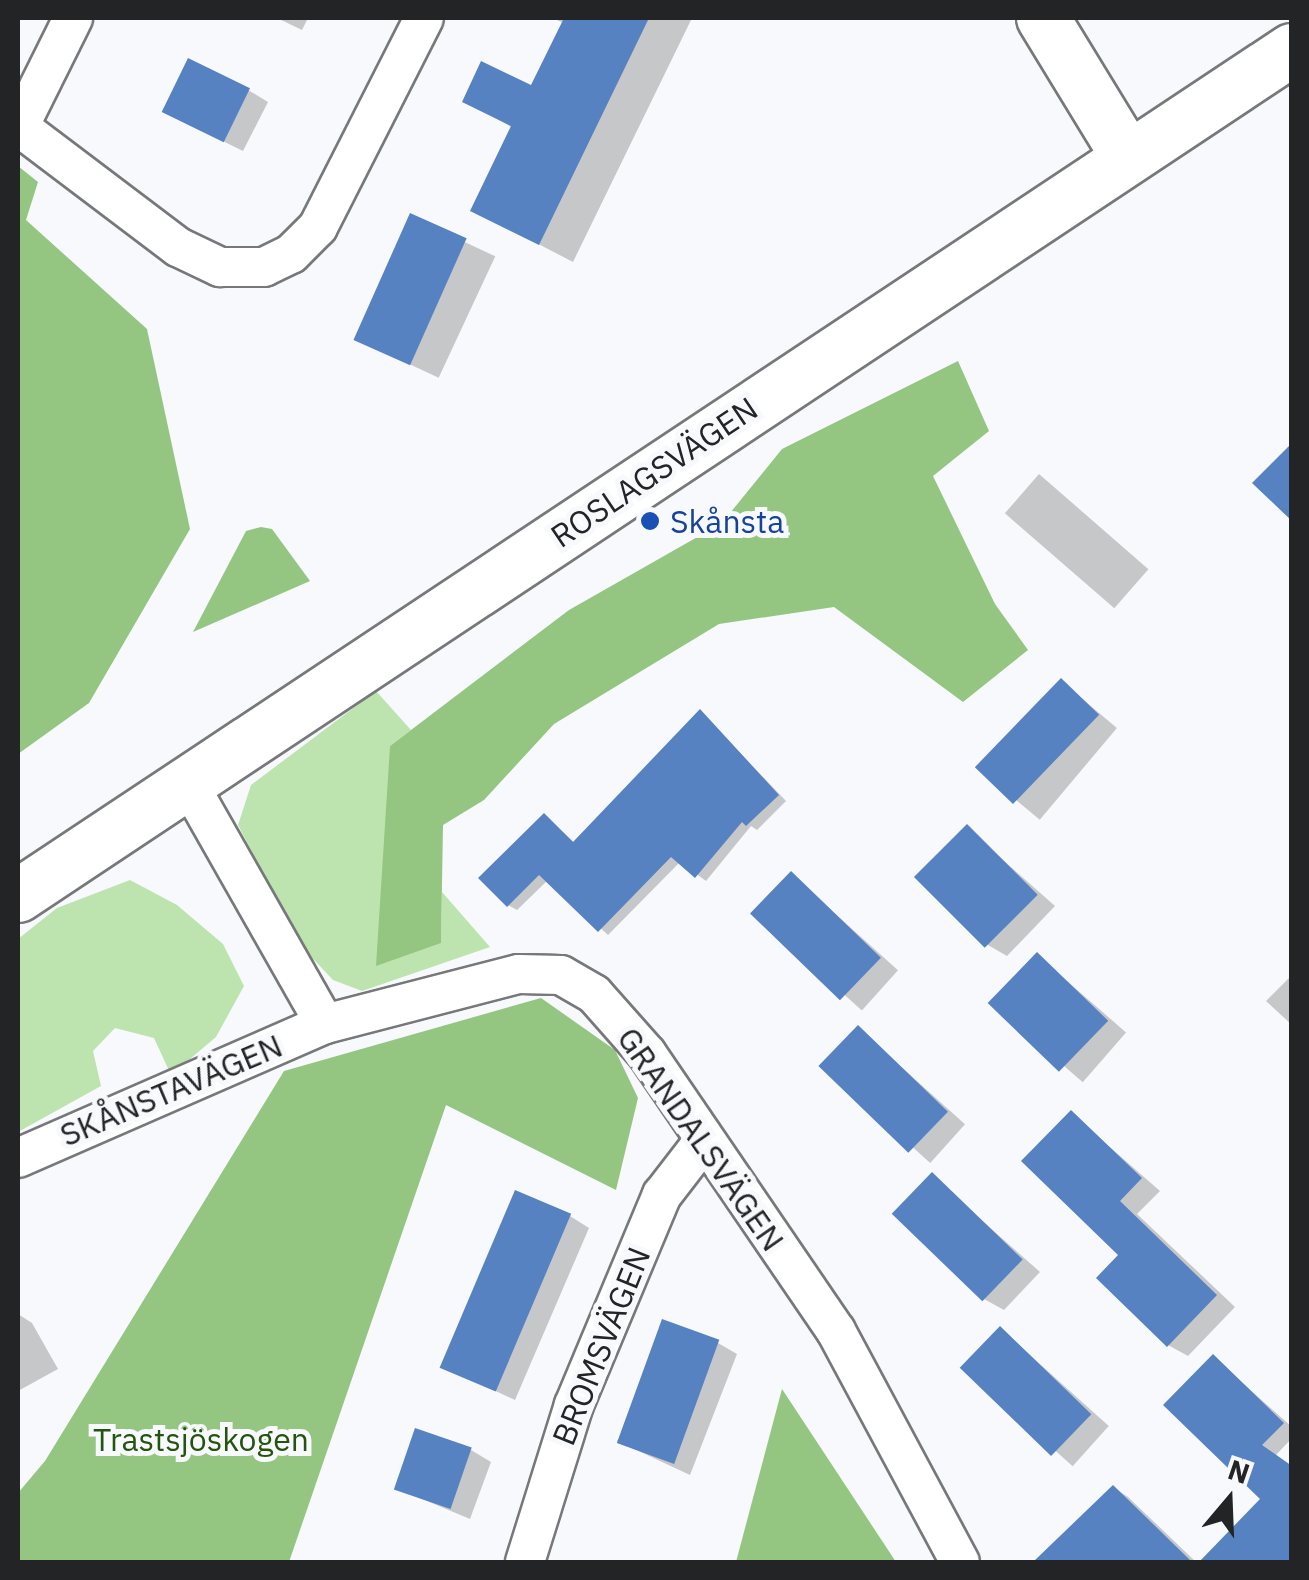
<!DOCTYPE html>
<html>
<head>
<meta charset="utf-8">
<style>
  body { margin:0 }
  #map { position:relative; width:1309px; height:1580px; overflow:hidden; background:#f7f9fc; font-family:"IBM Plex Sans",sans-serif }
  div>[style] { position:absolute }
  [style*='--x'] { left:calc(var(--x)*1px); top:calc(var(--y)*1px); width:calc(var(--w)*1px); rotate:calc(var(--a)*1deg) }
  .green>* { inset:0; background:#bde4af }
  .forest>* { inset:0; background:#94c682 }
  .shadow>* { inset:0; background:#0003; transform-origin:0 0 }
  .building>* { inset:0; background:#5682c1; transform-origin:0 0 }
  .roads { filter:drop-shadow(2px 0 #76787a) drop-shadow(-2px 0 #76787a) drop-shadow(0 2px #76787a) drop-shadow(0 -2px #76787a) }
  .street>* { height:38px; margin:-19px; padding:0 19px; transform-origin:19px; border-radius:19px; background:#fff }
  .secondary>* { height:52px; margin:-26px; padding:0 26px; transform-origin:26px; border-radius:26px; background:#fff }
  .dots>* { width:28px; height:28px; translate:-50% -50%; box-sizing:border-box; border:5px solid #f7f9fc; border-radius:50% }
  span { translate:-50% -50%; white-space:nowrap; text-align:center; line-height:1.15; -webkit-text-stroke:10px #f7f9fc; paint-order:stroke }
  .street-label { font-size:32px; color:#232425 }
  .transit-label { font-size:32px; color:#164399 }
  .left { translate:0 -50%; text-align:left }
  .park-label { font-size:32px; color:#25540e }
  .frame { position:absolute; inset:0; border:20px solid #232425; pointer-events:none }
  .north { position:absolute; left:1179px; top:1450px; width:100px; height:100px; -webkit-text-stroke:8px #f7f9fc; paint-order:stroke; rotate:19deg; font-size:28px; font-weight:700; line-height:40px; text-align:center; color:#232425 }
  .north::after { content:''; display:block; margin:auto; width:35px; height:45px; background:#232425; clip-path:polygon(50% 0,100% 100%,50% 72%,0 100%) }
</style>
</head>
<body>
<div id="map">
  <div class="green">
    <div style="clip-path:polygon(376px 691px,411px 730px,390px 746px,441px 943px,442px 892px,490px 947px,362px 991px,333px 980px,301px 946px,238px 825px,251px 785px)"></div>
    <div style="clip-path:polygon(130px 880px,177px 905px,223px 944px,244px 986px,216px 1037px,171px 1075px,154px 1038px,115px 1028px,93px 1051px,101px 1086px,18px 1132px,18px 939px,57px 908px)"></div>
  </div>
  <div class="forest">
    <div style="clip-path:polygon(18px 166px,38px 182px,26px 220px,147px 329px,190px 529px,89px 703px,18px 754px)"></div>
    <div style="clip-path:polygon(958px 361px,989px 431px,933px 476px,995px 604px,1028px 650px,963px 702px,834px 607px,719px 624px,554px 724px,484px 800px,443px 825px,441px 943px,376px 966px,390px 746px,569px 610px,722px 523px,782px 449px)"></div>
    <div style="clip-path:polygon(261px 527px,272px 529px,310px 581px,193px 632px,246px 531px)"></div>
    <div style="clip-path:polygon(541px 998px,615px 1050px,638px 1098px,616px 1190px,446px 1105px,289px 1562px,18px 1562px,18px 1493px,45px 1461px,284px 1071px)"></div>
    <div style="clip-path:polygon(782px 1389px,896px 1562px,736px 1562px)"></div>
  </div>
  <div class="shadow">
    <div style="clip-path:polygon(277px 18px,308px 18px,302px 30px)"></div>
    <div style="clip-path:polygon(552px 18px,692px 18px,573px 262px,473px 210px,513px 128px,465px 101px,532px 88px,564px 23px)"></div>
    <div style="clip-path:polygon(248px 90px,268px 102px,243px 151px,184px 122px)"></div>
    <div style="left:411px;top:217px;width:93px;height:134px;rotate:25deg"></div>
    <div style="left:1039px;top:474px;width:145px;height:52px;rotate:41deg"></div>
    <div style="left:1061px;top:681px;width:73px;height:120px;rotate:40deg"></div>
    <div style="clip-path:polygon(701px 712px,786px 801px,757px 830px,751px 826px,706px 881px,680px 862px,608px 935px,548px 880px,517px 910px,508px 905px,545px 816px,575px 843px)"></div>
    <div style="clip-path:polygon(967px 828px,1055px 906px,1007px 956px,988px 945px)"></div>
    <div style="left:791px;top:874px;width:144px;height:54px;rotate:42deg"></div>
    <div style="left:1037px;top:955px;width:118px;height:66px;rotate:41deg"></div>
    <div style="clip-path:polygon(1292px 975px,1292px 1025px,1266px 1001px)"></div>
    <div style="left:858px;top:1028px;width:144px;height:52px;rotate:42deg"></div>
    <div style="clip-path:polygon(1071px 1113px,1160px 1191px,1137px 1214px,1235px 1307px,1188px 1356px,1168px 1345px)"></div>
    <div style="clip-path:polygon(932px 1176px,1040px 1272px,1004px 1310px,984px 1299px)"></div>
    <div style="clip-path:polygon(570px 1216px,589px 1228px,515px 1400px,442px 1366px)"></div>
    <div style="clip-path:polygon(18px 1314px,32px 1323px,58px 1369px,18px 1391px)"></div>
    <div style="left:1001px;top:1329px;width:145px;height:54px;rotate:42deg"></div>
    <div style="clip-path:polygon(718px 1343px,737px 1354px,690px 1475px,617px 1441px)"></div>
    <div style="clip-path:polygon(1213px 1357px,1292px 1427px,1292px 1438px,1276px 1455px,1292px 1470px,1292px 1562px,1202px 1562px,1263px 1499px)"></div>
    <div style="clip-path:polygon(471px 1450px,491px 1462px,470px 1519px,396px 1488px)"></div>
    <div style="clip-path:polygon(1114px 1488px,1128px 1497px,1196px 1562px,1037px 1562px)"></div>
  </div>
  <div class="building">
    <div style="clip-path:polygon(564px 18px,649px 18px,539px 245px,470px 211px,511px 126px,462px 102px,481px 61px,531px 85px)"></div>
    <div style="left:188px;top:58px;width:69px;height:60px;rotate:26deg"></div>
    <div style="left:410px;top:213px;width:62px;height:139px;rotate:24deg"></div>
    <div style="clip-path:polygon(1292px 443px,1292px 521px,1252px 483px)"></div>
    <div style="left:1061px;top:678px;width:53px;height:124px;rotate:44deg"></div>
    <div style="clip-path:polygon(700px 709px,779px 795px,746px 826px,742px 822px,695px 878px,671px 857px,598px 932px,539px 875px,507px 907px,478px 878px,544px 813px,573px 842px)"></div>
    <div style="left:967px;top:824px;width:100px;height:75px;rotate:45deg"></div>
    <div style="left:791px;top:871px;width:125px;height:59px;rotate:44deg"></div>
    <div style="left:1037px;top:952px;width:99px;height:71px;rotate:44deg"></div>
    <div style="left:858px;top:1025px;width:125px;height:57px;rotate:44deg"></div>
    <div style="clip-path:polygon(1071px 1110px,1142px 1178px,1120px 1201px,1217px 1295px,1167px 1347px,1096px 1278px,1118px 1255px,1021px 1161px)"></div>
    <div style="left:932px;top:1172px;width:126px;height:58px;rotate:44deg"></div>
    <div style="left:515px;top:1190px;width:61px;height:193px;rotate:23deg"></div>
    <div style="left:662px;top:1319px;width:61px;height:132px;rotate:20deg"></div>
    <div style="left:1000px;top:1326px;width:127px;height:58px;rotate:44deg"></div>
    <div style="clip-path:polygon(1213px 1354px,1284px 1423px,1262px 1445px,1292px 1466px,1292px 1562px,1199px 1562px,1260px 1499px,1163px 1405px)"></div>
    <div style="left:415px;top:1428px;width:60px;height:65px;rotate:19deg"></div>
    <div style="clip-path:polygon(1113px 1485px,1192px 1562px,1033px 1562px)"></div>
  </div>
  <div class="roads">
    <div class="street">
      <div style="--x:18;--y:126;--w:201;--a:37.1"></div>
      <div style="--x:178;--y:247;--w:47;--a:25.5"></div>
      <div style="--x:220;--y:267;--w:44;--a:0"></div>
      <div style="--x:264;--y:267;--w:30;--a:-26"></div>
      <div style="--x:291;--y:254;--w:38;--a:-45"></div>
      <div style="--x:318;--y:227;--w:234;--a:-63.1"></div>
      <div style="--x:19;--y:127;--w:122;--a:-63.6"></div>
      <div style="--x:188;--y:783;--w:277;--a:60.4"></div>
      <div style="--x:325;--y:1024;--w:200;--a:-14.5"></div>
      <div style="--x:519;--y:974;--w:42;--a:1.4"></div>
      <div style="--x:561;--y:975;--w:38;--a:30"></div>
      <div style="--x:594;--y:994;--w:80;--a:48.5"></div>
      <div style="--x:647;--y:1054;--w:335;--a:55.7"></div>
      <div style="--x:836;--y:1331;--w:262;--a:61.8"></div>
      <div style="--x:18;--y:1158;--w:335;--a:-23.6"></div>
      <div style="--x:525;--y:1562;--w:164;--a:-72.7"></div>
      <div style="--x:574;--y:1405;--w:228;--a:-67.3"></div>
      <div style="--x:662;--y:1195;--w:67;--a:-52.3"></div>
    </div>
    <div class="secondary">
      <div style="--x:1043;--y:18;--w:163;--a:58.6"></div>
      <div style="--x:18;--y:896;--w:1529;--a:-33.59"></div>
    </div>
  </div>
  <div class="dots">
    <div style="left:650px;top:521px;background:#1a4fb4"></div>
  </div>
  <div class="street-label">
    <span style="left:654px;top:472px;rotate:-34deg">ROSLAGSVÄGEN</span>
    <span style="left:171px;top:1090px;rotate:-23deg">SKÅNSTAVÄGEN</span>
    <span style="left:701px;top:1139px;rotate:55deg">GRANDALSVÄGEN</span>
    <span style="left:601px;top:1346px;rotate:-68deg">BROMSVÄGEN</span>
  </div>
  <div class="transit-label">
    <span class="left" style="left:670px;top:521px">Skånsta</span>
  </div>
  <div class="park-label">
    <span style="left:201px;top:1439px">Trastsjöskogen</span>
  </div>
  <div class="frame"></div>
  <div class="north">N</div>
</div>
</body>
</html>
